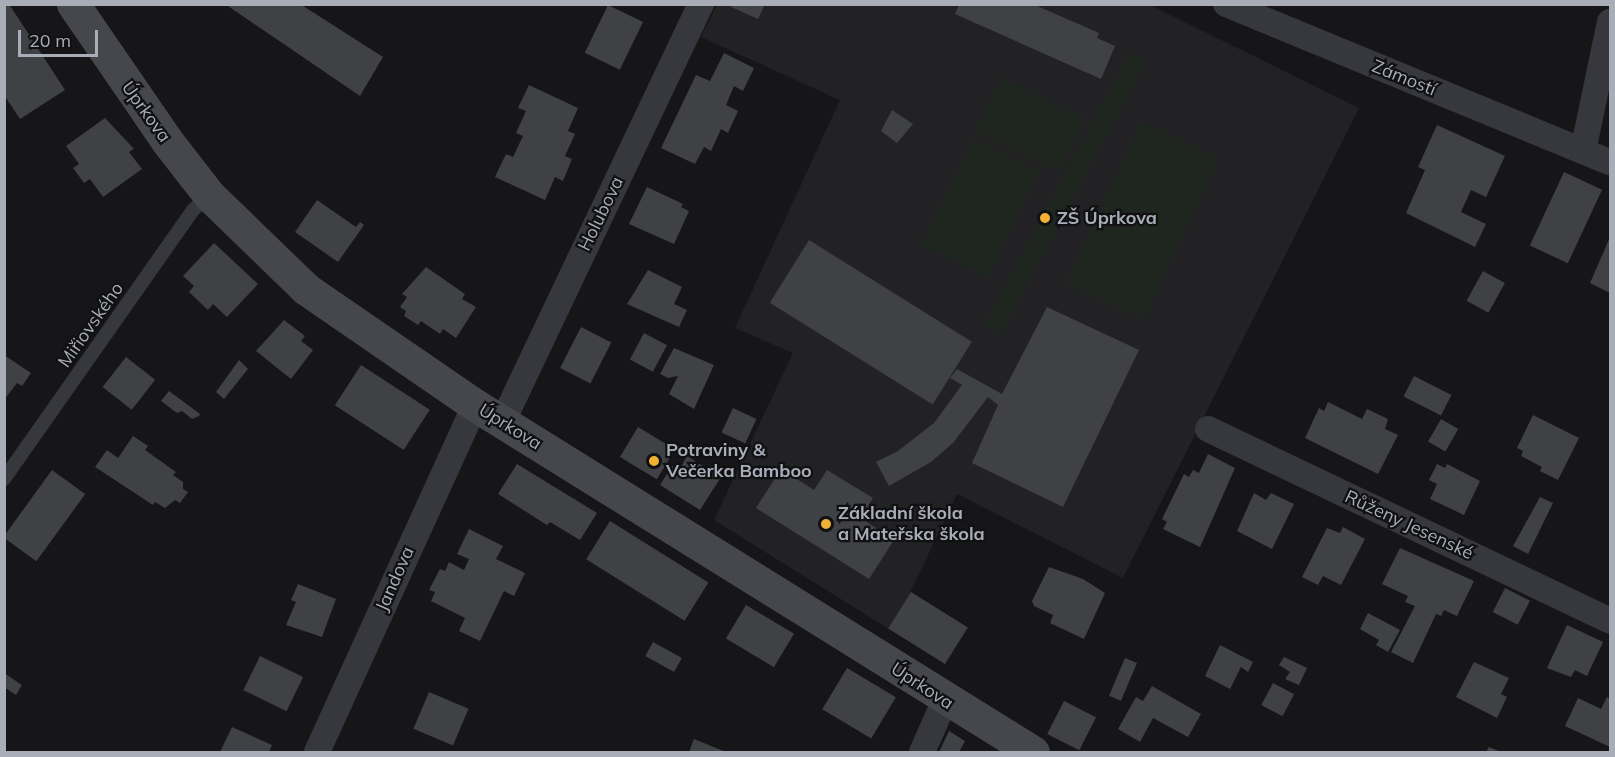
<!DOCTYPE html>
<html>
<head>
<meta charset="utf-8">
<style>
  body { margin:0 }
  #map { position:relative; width:1615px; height:757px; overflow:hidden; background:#161618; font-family:Mulish,sans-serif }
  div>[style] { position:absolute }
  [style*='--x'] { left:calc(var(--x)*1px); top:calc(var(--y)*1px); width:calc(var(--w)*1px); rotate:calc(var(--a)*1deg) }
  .built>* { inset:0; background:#222225 }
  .green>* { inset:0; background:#1e261f; transform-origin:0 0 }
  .building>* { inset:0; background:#404145; transform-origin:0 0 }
  .lane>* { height:14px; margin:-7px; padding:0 7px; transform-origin:7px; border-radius:7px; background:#37383d }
  .street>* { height:26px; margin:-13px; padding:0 13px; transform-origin:13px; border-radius:13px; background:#37383d }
  .secondary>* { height:33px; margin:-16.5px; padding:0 16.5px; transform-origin:16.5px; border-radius:16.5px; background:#45474d }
  .dots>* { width:16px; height:16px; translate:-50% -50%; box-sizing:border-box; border:3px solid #111113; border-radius:50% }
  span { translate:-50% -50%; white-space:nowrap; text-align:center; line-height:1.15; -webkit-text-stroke:4.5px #111113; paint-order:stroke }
  .street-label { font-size:18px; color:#a8adb8 }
  .poi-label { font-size:18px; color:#a8adb8; font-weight:700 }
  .left { translate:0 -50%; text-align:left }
  .frame { position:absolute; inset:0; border:6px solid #a8adb8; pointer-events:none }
  .scale { position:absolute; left:18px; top:30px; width:80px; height:27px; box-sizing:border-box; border:3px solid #a8adb8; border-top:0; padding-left:8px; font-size:18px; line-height:21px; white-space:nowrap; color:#a8adb8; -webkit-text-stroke:4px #111113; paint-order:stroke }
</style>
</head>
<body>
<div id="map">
  <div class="built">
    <div style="clip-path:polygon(717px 5px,1150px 5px,1359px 108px,1123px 578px,957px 494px,892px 631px,714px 520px,793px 353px,735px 328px,840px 100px,701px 37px)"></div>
  </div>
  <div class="green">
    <div style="left:1129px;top:53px;width:19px;height:309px;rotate:28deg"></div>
    <div style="left:1002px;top:77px;width:94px;height:59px;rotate:26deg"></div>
    <div style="left:1141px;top:122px;width:86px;height:178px;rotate:25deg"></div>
    <div style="left:973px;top:139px;width:74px;height:118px;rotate:26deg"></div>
  </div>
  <div class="building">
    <div style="clip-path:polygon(4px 4px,9px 4px,65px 90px,20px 119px,4px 95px)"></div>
    <div style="clip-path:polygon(225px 4px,300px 4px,383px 57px,360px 96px)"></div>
    <div style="clip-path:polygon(732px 4px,765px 4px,758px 19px,731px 7px)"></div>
    <div style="left:608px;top:5px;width:39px;height:53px;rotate:26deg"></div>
    <div style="clip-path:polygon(959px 5px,1035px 5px,1099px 33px,1097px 38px,1115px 46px,1101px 79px,955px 14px)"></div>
    <div style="clip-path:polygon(724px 53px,754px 68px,743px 91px,734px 86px,726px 105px,738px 111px,728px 133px,721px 129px,711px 151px,704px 147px,695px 164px,661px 148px,696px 75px,710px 81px)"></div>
    <div style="clip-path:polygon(529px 85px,578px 108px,568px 131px,575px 134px,565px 156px,572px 159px,563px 181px,555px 177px,545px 200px,495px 177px,506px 154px,513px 157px,523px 136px,516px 133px,526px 111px,518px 108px)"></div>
    <div style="clip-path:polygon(892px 110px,913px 124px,897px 143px,881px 131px)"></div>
    <div style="clip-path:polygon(105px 118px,134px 149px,129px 152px,142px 169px,103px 197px,90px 179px,84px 183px,73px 168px,79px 164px,66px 146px)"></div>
    <div style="clip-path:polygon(1437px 125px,1505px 156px,1486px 197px,1471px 190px,1461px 212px,1486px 224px,1475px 247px,1406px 213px,1425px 170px,1418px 167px)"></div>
    <div style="left:1564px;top:172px;width:42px;height:81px;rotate:25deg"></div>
    <div style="clip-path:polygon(647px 187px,683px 204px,681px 207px,689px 211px,674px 244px,629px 224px)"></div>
    <div style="clip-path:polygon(317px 200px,356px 227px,360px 222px,364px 225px,338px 262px,295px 232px)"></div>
    <div style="clip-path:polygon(1610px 237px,1610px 293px,1590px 283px)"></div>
    <div style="left:809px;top:240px;width:192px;height:74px;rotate:32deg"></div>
    <div style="clip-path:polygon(214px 243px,258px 284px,227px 317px,213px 304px,208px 310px,189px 292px,194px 286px,183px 276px)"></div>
    <div style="clip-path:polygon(426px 267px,465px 294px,462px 299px,476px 307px,456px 338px,443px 329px,440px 334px,421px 321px,418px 325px,404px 316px,406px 311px,400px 307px,407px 297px,402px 294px)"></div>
    <div style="clip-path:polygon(648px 270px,682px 287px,674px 304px,687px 310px,679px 327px,627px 304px)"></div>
    <div style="left:1483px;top:271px;width:25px;height:34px;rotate:29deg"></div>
    <div style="clip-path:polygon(1047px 307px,1139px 350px,1063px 507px,972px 463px,998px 405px,988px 397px,953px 443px,931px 462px,889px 486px,876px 462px,898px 451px,934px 423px,962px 385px,950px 378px,957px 369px,1002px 394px)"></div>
    <div style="clip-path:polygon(284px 320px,305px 336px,301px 341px,313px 350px,291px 379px,256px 351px)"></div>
    <div style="left:581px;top:327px;width:34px;height:46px;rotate:27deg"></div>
    <div style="left:644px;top:333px;width:26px;height:30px;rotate:28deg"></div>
    <div style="clip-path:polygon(674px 348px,714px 365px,694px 409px,669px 394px,678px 376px,668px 378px,660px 374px)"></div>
    <div style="clip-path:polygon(4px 355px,31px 373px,22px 386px,17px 383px,4px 400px)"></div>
    <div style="left:126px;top:357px;width:37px;height:38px;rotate:38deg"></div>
    <div style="clip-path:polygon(239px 360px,248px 369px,224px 399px,216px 392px)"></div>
    <div style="left:361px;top:365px;width:82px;height:48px;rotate:33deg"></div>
    <div style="left:1414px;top:376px;width:42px;height:23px;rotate:27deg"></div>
    <div style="clip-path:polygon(169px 391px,200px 414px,199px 416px,192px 419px,182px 411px,177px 413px,161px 401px)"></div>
    <div style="clip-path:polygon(1328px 402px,1362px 419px,1367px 409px,1388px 419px,1385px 429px,1398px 435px,1378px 474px,1305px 438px,1319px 408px,1324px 411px)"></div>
    <div style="left:733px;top:408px;width:26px;height:27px;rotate:25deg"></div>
    <div style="clip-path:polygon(1533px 415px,1579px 438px,1558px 480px,1540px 471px,1542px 467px,1521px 456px,1523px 451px,1517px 448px)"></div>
    <div style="left:1441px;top:419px;width:20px;height:26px;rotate:30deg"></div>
    <div style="left:638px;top:427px;width:43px;height:35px;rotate:31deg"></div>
    <div style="clip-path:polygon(133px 436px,148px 446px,145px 450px,176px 472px,173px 475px,183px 482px,183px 489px,188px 492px,180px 503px,175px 500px,165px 508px,155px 502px,153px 505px,95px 467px,107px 450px,118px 458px)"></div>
    <div style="clip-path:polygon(1208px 454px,1235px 468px,1200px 547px,1163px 529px,1167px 522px,1162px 519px,1184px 474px,1189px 477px,1193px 470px,1199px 473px)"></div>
    <div style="clip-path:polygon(687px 456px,721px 477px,700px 510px,660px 485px,672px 466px,679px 470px)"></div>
    <div style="clip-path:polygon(517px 464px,597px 513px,580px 540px,550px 522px,547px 525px,498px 494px)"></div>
    <div style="clip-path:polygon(1437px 464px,1445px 468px,1447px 464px,1480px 481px,1464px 515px,1430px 499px,1437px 484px,1429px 480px)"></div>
    <div style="clip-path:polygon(781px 469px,814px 490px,827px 470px,873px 498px,861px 518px,894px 540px,869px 579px,756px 508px)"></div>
    <div style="left:52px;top:470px;width:41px;height:83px;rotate:36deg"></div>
    <div style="clip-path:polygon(1254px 493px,1266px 500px,1271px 493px,1294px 504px,1272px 549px,1237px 531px)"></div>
    <div style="clip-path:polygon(1540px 497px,1553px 503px,1528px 554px,1513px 546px)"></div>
    <div style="left:610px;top:521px;width:116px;height:45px;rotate:32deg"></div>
    <div style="clip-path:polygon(1343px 527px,1365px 539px,1341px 585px,1323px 576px,1318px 585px,1302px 577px,1327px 528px,1340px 533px)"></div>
    <div style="clip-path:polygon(469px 529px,503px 546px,496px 559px,525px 573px,514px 596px,504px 591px,480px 641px,459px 631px,465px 618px,431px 601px,435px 592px,429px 590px,440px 569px,445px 571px,449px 562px,464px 570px,469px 559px,457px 554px)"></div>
    <div style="clip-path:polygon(1400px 548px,1474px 581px,1457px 616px,1444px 610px,1441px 616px,1436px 614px,1413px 663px,1391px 652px,1415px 606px,1405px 602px,1408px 596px,1382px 584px)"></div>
    <div style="clip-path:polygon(1049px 567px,1083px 579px,1105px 593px,1084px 639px,1050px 623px,1053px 615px,1034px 606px,1032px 601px)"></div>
    <div style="clip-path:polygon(298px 584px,336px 599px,322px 637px,286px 625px,296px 602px,291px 600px)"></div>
    <div style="left:1505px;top:588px;width:28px;height:27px;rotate:27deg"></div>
    <div style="left:911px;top:592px;width:67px;height:43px;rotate:32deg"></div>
    <div style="left:746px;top:605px;width:56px;height:39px;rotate:31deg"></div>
    <div style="clip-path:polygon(1368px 613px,1400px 630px,1388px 652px,1376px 645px,1379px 640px,1360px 629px)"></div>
    <div style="clip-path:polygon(1567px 625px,1603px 642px,1587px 676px,1575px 670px,1571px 677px,1547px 668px)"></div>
    <div style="left:653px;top:642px;width:33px;height:16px;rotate:29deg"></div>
    <div style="clip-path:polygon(1220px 645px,1253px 662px,1248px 672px,1241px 667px,1230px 689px,1205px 676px)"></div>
    <div style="left:260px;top:656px;width:48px;height:38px;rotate:26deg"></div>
    <div style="clip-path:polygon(1284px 657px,1307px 668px,1299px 685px,1285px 679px,1290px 672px,1279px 665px)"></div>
    <div style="left:1125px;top:658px;width:13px;height:41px;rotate:23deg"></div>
    <div style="clip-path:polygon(1474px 662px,1509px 678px,1501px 694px,1507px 697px,1497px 718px,1456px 697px)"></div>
    <div style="left:847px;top:668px;width:57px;height:48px;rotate:31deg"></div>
    <div style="clip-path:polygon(4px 673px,22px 685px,16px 695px,4px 687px)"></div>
    <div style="left:1273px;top:683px;width:24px;height:25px;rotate:28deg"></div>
    <div style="clip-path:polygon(1152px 686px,1201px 714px,1188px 737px,1153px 718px,1140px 742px,1118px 729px,1136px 697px,1143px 701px)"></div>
    <div style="left:429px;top:692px;width:43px;height:40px;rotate:23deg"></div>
    <div style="clip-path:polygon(1607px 697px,1610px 699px,1610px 747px,1565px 726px,1578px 698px,1601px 709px)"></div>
    <div style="left:1064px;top:701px;width:36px;height:37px;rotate:27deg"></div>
    <div style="clip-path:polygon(232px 727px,272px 745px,269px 752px,220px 752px)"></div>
    <div style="clip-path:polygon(949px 731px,965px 741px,959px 752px,939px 752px)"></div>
    <div style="clip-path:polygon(694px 739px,726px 752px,689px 752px)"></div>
    <div style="clip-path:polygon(1489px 747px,1501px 752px,1486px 752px)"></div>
  </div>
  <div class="lane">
    <div style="--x:4;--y:479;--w:329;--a:-54.9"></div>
    <div style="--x:193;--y:210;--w:22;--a:-43"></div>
  </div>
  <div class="street">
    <div style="--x:1226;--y:4;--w:415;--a:22.4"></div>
    <div style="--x:1583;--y:151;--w:132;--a:-78.2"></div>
    <div style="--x:502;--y:423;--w:464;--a:-64.6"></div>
    <div style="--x:1208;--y:429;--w:445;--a:25.5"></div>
    <div style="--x:317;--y:752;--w:381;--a:-65.5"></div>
    <div style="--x:922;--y:752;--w:57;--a:-66.1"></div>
  </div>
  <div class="secondary">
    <div style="--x:73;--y:4;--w:166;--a:55.5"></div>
    <div style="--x:167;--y:141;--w:68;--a:52.1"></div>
    <div style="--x:209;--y:195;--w:135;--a:44.1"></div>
    <div style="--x:306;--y:289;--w:205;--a:34.5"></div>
    <div style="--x:475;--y:405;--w:657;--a:31.88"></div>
  </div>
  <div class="dots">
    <div style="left:1045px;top:218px;background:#f2b134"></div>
    <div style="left:654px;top:461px;background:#f2b134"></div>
    <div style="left:826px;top:524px;background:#f2b134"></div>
  </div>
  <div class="street-label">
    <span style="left:1404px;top:78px;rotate:22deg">Zámostí</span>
    <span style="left:146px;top:112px;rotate:54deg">Úprkova</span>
    <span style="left:601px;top:214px;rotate:-64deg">Holubova</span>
    <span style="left:91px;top:325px;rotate:-55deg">Miřiovského</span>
    <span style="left:510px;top:427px;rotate:32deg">Úprkova</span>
    <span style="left:1409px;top:525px;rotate:25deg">Růženy Jesenské</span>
    <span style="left:395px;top:579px;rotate:-66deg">Jandova</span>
    <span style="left:922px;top:686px;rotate:33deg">Úprkova</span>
  </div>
  <div class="poi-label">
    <span class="left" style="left:1057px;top:218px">ZŠ Úprkova</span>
    <span class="left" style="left:666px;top:461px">Potraviny &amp;<br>Večerka Bamboo</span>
    <span class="left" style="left:838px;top:524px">Základní škola<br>a Mateřska škola</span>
  </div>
  <div class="frame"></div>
  <div class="scale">20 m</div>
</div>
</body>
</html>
